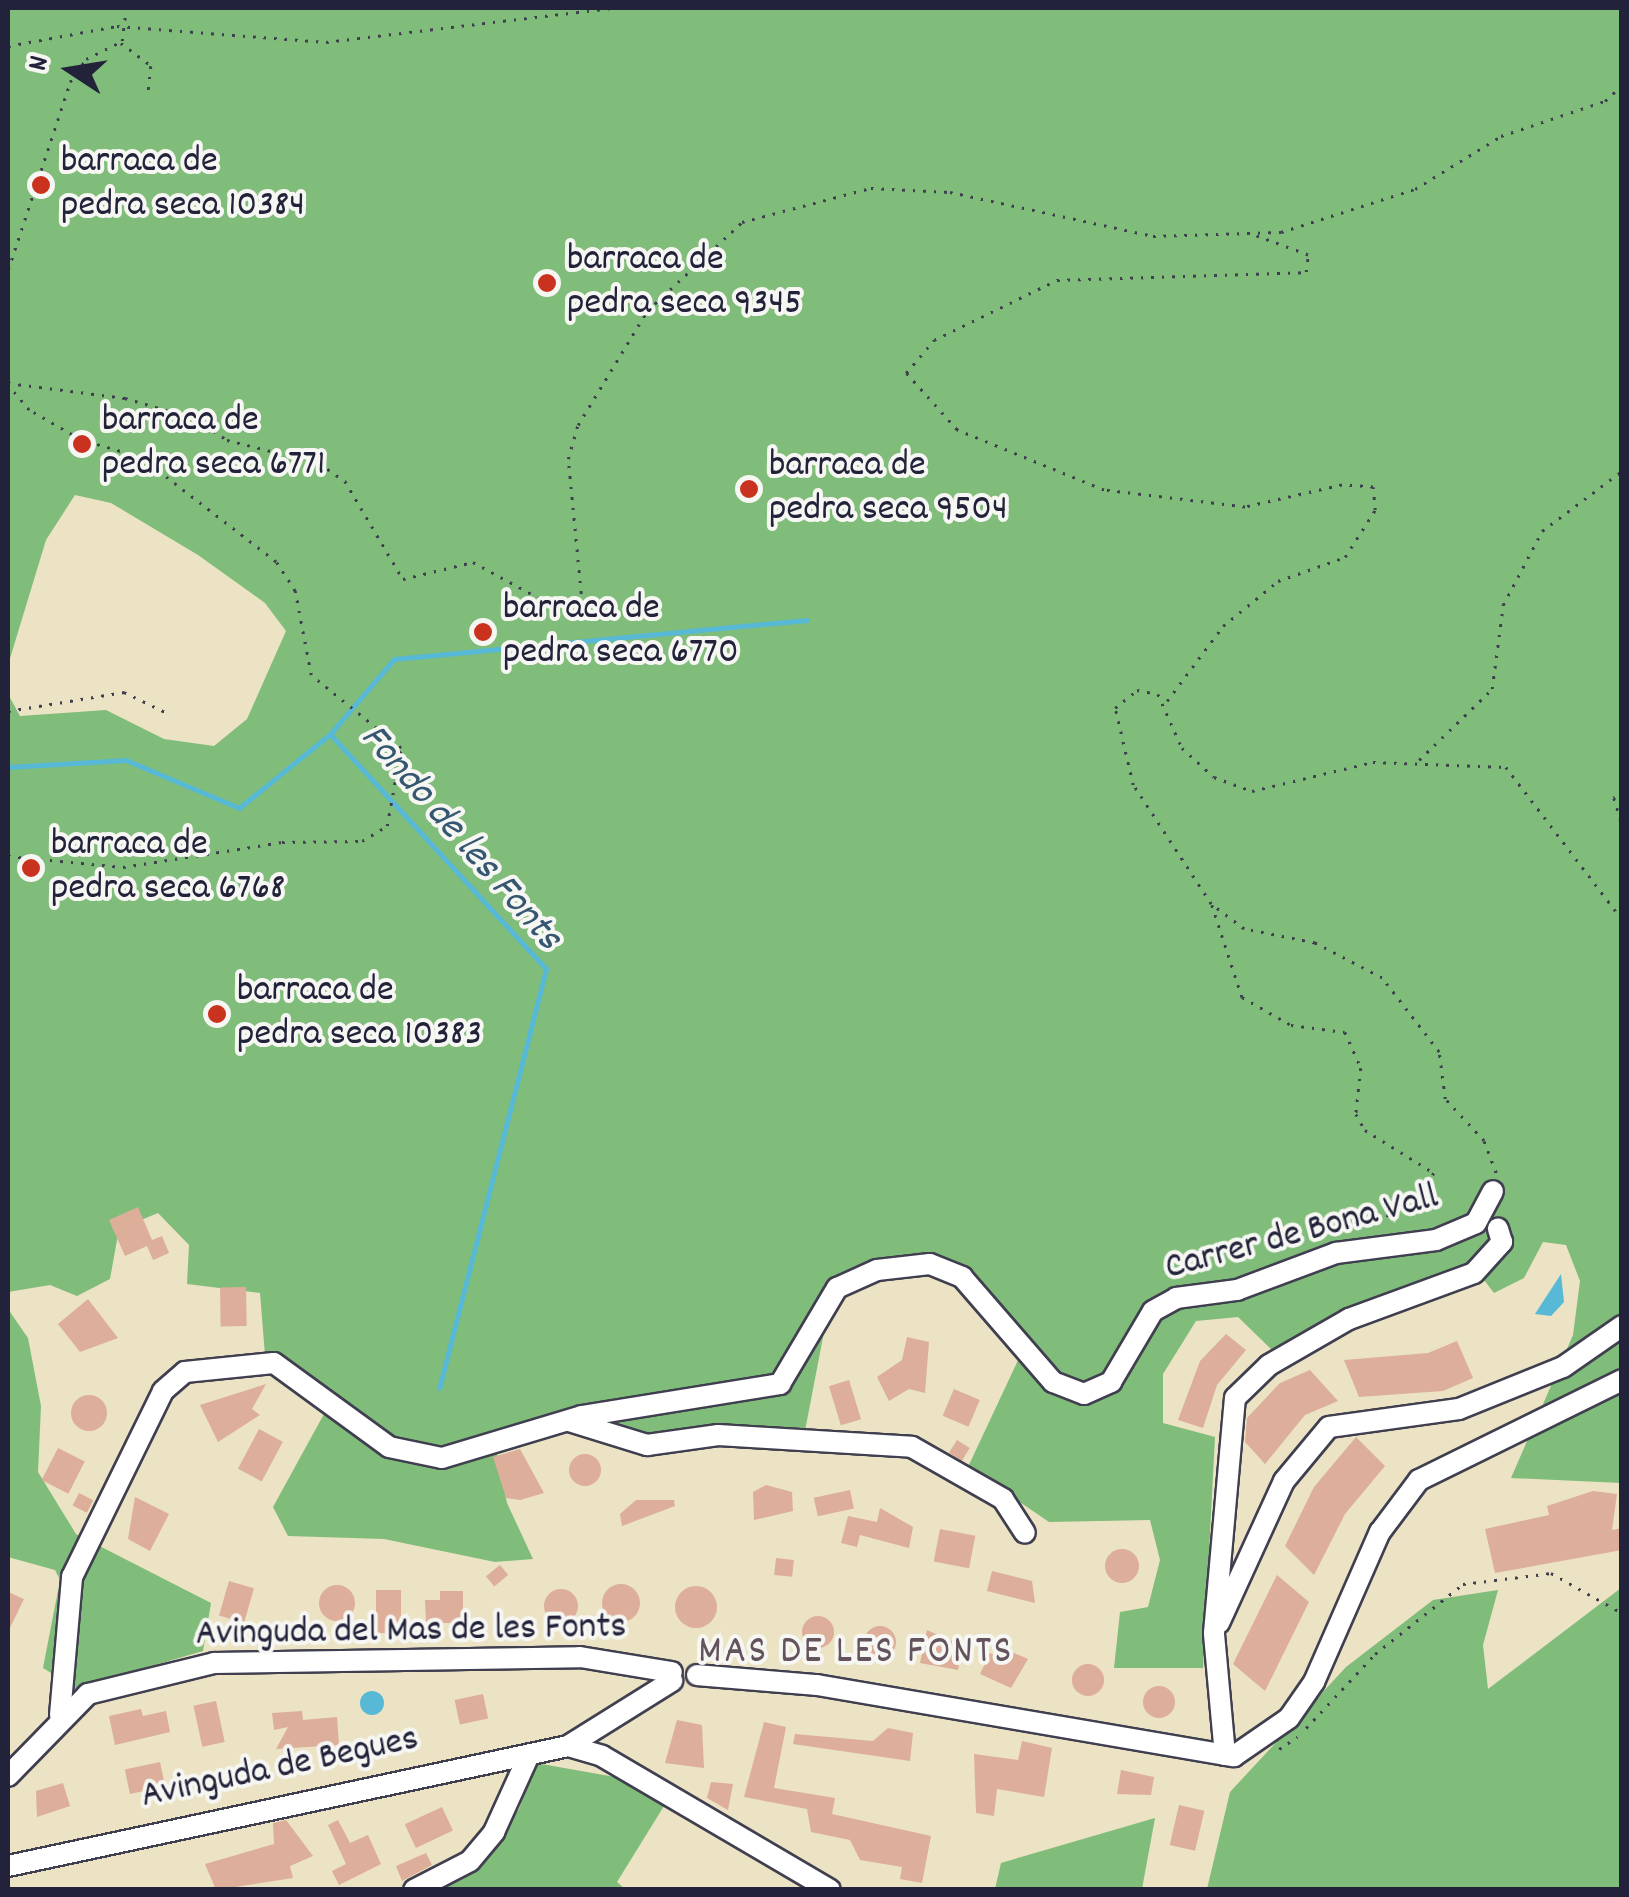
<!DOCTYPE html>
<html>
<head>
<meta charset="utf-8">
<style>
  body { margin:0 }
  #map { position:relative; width:1629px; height:1897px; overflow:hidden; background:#ebe3c4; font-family:Dekko,sans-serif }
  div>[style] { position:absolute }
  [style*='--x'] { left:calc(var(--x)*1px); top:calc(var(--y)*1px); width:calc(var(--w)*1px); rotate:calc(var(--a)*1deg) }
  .forest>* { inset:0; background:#80bc7a }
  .water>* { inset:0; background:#57b9d6 }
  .round { border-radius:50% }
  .stream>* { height:5px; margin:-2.5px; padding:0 2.5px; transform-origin:2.5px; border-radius:2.5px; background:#57b9d6 }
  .building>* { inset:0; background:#ddae99; transform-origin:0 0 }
  .path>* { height:2.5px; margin-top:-1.25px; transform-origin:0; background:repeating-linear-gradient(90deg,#403f50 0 2.5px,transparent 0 10.5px) }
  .roads { filter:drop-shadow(2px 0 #403f50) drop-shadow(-2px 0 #403f50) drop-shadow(0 2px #403f50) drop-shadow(0 -2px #403f50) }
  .street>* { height:20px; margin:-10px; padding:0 10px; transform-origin:10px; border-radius:10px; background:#fff }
  .dots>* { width:28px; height:28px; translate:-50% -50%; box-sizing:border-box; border:5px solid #f6f6f2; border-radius:50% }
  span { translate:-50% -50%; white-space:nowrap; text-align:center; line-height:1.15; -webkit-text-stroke:8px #f6f6f2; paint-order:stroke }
  .poi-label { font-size:38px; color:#22223b }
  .left { translate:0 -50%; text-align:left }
  .street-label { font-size:38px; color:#22223b }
  .water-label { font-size:40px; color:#355771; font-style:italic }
  .neighbourhood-label { font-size:40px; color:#63535c; letter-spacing:2.5px }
  .frame { position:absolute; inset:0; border:10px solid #22223b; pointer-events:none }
  .north { position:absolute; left:20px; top:20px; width:100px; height:100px; -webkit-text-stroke:8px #f6f6f2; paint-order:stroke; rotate:282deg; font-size:28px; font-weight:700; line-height:40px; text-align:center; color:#22223b }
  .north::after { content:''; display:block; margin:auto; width:35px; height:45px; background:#22223b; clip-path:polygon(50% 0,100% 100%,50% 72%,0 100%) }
</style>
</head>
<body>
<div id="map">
  <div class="forest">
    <div style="clip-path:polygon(8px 8px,1621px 8px,1621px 1483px,1511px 1478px,1573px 1335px,1580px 1281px,1566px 1245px,1543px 1242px,1524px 1278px,1494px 1293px,1474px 1267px,1275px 1353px,1238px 1317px,1196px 1321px,1163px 1374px,1163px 1423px,1215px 1437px,1203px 1668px,1114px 1668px,1120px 1612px,1148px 1607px,1160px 1560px,1150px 1520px,1049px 1522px,968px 1467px,1020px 1356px,957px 1284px,923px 1273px,873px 1279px,830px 1301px,804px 1436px,646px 1441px,613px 1425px,493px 1435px,507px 1503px,533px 1559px,495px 1562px,384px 1539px,288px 1536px,273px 1507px,324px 1414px,265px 1355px,260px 1293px,187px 1284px,189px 1245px,158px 1213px,119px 1229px,110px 1279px,77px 1296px,50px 1285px,8px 1292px,8px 694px,20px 716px,106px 710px,164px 739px,214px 746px,247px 719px,286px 631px,265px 603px,198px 555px,111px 503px,75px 495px,46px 540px,8px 665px)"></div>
    <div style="clip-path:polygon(8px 1309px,28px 1338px,41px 1406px,38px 1472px,76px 1534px,211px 1603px,203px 1651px,76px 1688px,43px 1668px,60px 1580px,55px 1570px,8px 1557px)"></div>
    <div style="clip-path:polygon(1621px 1588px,1621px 1889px,1207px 1889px,1230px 1792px,1346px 1667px,1433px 1600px,1498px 1590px,1483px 1645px,1488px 1689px)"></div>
    <div style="clip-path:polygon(536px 1763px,615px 1777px,664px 1806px,617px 1882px,625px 1889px,429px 1890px,479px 1860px,519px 1809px)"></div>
    <div style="clip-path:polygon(1155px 1818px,1142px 1889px,995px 1889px,1001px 1863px)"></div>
  </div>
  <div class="water">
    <div style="clip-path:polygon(1561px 1274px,1564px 1302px,1551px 1316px,1535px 1314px)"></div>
    <div class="round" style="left:360px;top:1691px;width:24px;height:24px"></div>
  </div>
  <div class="stream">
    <div style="--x:331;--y:733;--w:97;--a:-49.6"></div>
    <div style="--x:394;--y:659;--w:415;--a:-5.4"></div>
    <div style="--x:8;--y:767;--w:118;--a:-3.4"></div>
    <div style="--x:126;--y:760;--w:123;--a:23"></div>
    <div style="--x:239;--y:808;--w:117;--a:-39.1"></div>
    <div style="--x:330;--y:734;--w:319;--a:47.4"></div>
    <div style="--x:546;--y:969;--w:432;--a:104.3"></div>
  </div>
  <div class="building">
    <div style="clip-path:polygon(138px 1207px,152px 1240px,162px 1236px,169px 1253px,153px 1260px,147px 1246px,125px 1256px,109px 1220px)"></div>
    <div style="left:246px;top:1287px;width:39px;height:26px;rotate:89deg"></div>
    <div style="clip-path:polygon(88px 1299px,118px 1338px,80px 1352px,58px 1324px)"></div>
    <div style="clip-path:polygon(1226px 1334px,1246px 1350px,1217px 1385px,1203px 1428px,1178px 1420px,1200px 1361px)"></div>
    <div style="clip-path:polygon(907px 1337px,929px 1342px,925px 1393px,909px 1389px,889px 1401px,877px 1377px,902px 1360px)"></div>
    <div style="clip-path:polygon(1457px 1341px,1473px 1378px,1443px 1391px,1359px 1397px,1344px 1360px,1428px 1353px)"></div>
    <div style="clip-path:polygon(1310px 1370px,1338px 1401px,1305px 1415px,1265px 1464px,1245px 1442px,1247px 1418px,1280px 1383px)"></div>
    <div style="left:849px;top:1380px;width:41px;height:21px;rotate:73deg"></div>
    <div style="clip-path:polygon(266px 1384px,252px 1409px,260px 1415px,218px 1442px,200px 1405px)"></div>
    <div style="left:954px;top:1389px;width:28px;height:29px;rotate:23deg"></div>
    <div class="round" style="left:71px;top:1395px;width:36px;height:36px"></div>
    <div style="left:259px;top:1429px;width:27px;height:45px;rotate:28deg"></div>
    <div style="clip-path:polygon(1356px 1437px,1385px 1466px,1345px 1514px,1314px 1575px,1285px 1546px,1314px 1487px)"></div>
    <div style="left:957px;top:1440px;width:15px;height:15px;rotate:32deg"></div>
    <div style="left:58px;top:1448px;width:30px;height:36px;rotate:27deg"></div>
    <div style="clip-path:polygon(520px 1449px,544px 1493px,520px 1500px,506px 1498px,493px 1457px)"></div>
    <div class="round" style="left:569px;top:1454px;width:32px;height:32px"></div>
    <div style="clip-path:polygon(766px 1485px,792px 1492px,793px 1511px,754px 1520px,753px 1492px)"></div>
    <div style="left:850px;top:1490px;width:19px;height:37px;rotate:78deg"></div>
    <div style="clip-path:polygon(1593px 1491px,1617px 1494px,1612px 1530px,1622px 1528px,1622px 1550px,1495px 1573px,1485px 1529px,1549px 1515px,1547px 1506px)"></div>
    <div style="left:79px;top:1493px;width:16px;height:14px;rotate:27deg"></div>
    <div style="clip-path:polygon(135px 1497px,169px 1514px,150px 1551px,128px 1539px)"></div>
    <div style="clip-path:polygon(636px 1500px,674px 1500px,675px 1506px,622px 1526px,620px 1514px)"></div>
    <div style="clip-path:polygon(880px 1508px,913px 1527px,909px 1548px,860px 1535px,857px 1547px,841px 1543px,848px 1516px,877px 1522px)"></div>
    <div style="left:940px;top:1529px;width:36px;height:33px;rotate:11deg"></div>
    <div class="round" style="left:1105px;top:1549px;width:34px;height:34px"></div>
    <div style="left:776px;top:1558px;width:18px;height:17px;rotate:6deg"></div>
    <div style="left:500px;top:1565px;width:13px;height:18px;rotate:51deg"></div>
    <div style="clip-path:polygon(992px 1571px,1032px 1581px,1035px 1603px,987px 1591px)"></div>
    <div style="clip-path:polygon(1277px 1575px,1309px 1602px,1265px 1691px,1233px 1664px)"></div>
    <div style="left:229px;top:1581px;width:26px;height:36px;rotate:16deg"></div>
    <div class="round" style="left:602px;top:1584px;width:38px;height:38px"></div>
    <div class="round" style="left:319px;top:1585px;width:36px;height:36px"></div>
    <div class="round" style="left:675px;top:1586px;width:42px;height:42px"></div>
    <div class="round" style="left:544px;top:1589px;width:34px;height:34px"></div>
    <div style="left:376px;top:1590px;width:25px;height:43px"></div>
    <div style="clip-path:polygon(440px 1591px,463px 1591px,463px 1623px,426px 1623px,425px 1600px,440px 1600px)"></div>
    <div style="clip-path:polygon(8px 1592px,24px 1599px,8px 1632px)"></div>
    <div class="round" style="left:802px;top:1616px;width:32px;height:32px"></div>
    <div class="round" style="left:864px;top:1626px;width:32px;height:32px"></div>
    <div style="clip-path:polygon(927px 1630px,963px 1646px,958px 1670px,920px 1663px)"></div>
    <div style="clip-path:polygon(1007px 1650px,1028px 1659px,1011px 1688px,980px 1674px,990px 1653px,1003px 1659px)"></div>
    <div class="round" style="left:1072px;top:1664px;width:32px;height:32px"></div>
    <div class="round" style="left:1143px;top:1686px;width:32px;height:32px"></div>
    <div style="left:483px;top:1694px;width:25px;height:29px;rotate:78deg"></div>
    <div style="left:216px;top:1701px;width:42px;height:23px;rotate:78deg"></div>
    <div style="clip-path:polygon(141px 1709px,143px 1716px,166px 1711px,170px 1732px,115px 1745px,109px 1716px)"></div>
    <div style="clip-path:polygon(302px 1711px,303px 1720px,337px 1717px,339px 1745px,276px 1749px,288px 1727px,274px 1730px,272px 1713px)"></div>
    <div style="clip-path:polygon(677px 1720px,702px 1725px,704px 1768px,665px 1763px)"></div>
    <div style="clip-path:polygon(764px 1722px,786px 1727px,774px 1788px,835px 1798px,832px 1814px,931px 1836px,922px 1883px,900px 1879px,902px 1867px,860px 1860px,850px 1840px,811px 1832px,807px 1809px,744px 1797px)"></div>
    <div style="clip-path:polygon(888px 1728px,913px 1733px,910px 1761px,793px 1744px,795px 1734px,873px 1741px)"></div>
    <div style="clip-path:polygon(1022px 1741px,1052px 1748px,1044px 1797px,997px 1789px,994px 1816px,976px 1813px,974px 1754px,1018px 1760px)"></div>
    <div style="left:160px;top:1762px;width:25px;height:36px;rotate:78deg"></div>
    <div style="clip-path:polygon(1121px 1770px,1154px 1777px,1151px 1795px,1117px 1794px)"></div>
    <div style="clip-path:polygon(711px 1782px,733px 1784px,728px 1810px,707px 1798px)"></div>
    <div style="clip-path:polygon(63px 1783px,70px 1806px,37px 1817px,36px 1791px)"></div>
    <div style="left:1179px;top:1805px;width:26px;height:41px;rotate:13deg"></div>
    <div style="left:442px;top:1807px;width:26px;height:41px;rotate:65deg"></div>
    <div style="clip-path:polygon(286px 1820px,313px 1856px,290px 1866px,293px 1878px,216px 1890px,205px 1864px,274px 1844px,273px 1823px)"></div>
    <div style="clip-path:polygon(338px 1820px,350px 1843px,368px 1835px,381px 1864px,339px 1885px,332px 1871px,346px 1864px,328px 1825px)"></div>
    <div style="clip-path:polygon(426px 1853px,432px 1865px,402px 1881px,396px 1866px)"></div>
  </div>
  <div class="path">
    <div style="--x:121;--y:43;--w:38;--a:37"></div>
    <div style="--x:151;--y:66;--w:27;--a:96"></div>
    <div style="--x:8;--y:46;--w:111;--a:-10.4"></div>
    <div style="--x:117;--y:26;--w:210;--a:4.4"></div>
    <div style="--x:326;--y:42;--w:288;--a:-6.8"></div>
    <div style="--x:8;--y:270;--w:198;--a:-71.7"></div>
    <div style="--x:70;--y:82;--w:28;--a:-55"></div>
    <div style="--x:86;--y:59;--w:40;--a:-26.6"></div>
    <div style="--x:122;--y:41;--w:33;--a:-83"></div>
    <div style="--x:8;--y:383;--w:118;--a:7.3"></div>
    <div style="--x:125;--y:398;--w:74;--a:16.5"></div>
    <div style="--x:196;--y:419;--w:37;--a:34"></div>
    <div style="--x:227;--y:440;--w:95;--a:14"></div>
    <div style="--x:319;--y:463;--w:32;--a:35"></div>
    <div style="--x:345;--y:481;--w:114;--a:59.4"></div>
    <div style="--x:403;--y:579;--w:72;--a:-13.7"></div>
    <div style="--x:473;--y:562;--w:113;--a:28.6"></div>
    <div style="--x:572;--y:616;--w:16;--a:-50"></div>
    <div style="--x:582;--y:604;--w:146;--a:-95.5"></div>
    <div style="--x:568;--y:459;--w:35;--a:-74"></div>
    <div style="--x:578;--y:425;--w:133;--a:-58.8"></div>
    <div style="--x:647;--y:311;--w:130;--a:-43.1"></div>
    <div style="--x:742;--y:222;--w:133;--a:-14.8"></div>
    <div style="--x:871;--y:188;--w:79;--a:2.9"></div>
    <div style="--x:950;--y:192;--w:208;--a:12.2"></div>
    <div style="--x:1153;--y:236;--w:128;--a:-1.8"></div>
    <div style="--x:1281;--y:232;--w:141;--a:-17.8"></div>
    <div style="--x:1415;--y:189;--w:101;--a:-31.6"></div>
    <div style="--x:1501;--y:136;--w:110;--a:-18.6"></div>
    <div style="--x:1605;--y:101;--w:23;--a:-43"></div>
    <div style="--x:1167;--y:701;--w:94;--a:-53.3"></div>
    <div style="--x:1223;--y:626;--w:71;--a:-39.3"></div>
    <div style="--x:1278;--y:581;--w:71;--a:-19.7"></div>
    <div style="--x:1345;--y:557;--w:56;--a:-57.4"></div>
    <div style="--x:1375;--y:510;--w:23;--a:-95"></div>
    <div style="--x:1373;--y:487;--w:31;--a:-176"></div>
    <div style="--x:1342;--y:485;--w:99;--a:167.2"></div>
    <div style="--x:1245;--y:507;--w:142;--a:-173.1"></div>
    <div style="--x:1104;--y:490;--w:159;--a:-157.8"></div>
    <div style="--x:957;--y:430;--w:76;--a:-131.8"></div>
    <div style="--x:906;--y:373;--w:43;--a:-49.7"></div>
    <div style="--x:934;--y:340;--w:137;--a:-26"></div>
    <div style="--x:1057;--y:280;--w:249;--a:-1.8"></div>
    <div style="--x:1306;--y:272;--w:17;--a:-83"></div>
    <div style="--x:1308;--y:255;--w:58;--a:-159.7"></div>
    <div style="--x:8;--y:711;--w:118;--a:-9.3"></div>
    <div style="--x:124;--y:692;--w:46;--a:26"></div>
    <div style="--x:1419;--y:760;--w:102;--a:-44.2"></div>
    <div style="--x:1492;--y:689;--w:85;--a:-82.5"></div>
    <div style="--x:1503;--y:605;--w:84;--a:-62.2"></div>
    <div style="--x:1542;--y:531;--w:100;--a:-36.9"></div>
    <div style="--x:1622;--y:789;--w:12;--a:132"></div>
    <div style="--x:1614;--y:798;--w:27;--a:73"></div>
    <div style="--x:8;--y:856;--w:116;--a:5.5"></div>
    <div style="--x:123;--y:867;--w:161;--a:-8.9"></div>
    <div style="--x:282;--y:842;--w:80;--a:-0.7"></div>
    <div style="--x:362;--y:841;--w:29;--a:-31"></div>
    <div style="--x:387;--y:826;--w:79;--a:-79.8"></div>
    <div style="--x:401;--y:748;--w:116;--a:-141"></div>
    <div style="--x:311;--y:675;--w:86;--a:-100.8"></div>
    <div style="--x:295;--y:591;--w:35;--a:-123"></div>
    <div style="--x:276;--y:562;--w:172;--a:-142.3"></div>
    <div style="--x:140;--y:457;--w:61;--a:-163.9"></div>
    <div style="--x:81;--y:440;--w:60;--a:-150"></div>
    <div style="--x:29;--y:410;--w:31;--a:-130"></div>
    <div style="--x:1212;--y:905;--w:97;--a:71.9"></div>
    <div style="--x:1242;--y:997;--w:56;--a:29.7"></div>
    <div style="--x:1291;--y:1025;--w:54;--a:7.4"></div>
    <div style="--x:1345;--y:1032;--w:39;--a:66"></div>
    <div style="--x:1361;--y:1068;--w:46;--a:96.2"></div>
    <div style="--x:1356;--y:1114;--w:18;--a:61"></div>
    <div style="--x:1365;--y:1130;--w:81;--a:31.9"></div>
    <div style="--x:1434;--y:1173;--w:34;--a:120"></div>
    <div style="--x:1417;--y:1202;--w:64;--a:155"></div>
    <div style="--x:1496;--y:1173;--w:34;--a:-111"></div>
    <div style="--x:1484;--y:1141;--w:57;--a:-132.9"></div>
    <div style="--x:1445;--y:1099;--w:47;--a:-97.3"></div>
    <div style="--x:1439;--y:1052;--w:93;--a:-127.6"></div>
    <div style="--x:1382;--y:978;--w:76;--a:-152.4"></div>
    <div style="--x:1315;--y:943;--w:72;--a:-168.8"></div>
    <div style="--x:1244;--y:929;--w:41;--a:-142.9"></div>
    <div style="--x:1211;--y:904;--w:142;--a:-123.2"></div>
    <div style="--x:1133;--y:785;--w:79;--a:-103.2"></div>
    <div style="--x:1115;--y:708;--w:28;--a:-39"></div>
    <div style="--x:1137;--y:690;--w:21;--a:11"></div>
    <div style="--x:1158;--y:694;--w:59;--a:66"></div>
    <div style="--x:1182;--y:748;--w:43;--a:42.2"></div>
    <div style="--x:1214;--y:777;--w:40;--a:20.2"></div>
    <div style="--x:1252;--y:791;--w:124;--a:-13.5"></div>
    <div style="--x:1373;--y:762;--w:133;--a:2.2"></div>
    <div style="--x:1506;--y:767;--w:191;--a:52.7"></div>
    <div style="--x:1306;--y:1728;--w:101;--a:-47"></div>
    <div style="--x:1375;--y:1654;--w:112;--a:-38.5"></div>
    <div style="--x:1463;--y:1584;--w:89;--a:-7.1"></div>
    <div style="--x:1551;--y:1573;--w:81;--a:29.4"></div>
    <div style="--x:1279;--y:1749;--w:22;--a:-34"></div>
  </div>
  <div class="roads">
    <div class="street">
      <div style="--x:569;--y:1421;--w:82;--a:17.1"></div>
      <div style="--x:647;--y:1445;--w:72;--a:-8"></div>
      <div style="--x:718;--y:1435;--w:194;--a:3.5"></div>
      <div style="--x:912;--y:1447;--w:105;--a:29.7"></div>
      <div style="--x:1003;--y:1499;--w:40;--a:57.1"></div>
      <div style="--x:1219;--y:1623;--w:156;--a:-65.4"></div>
      <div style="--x:1284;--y:1481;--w:70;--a:-50.2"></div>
      <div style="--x:1329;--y:1427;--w:131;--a:-7.9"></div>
      <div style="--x:1459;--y:1409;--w:112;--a:-22"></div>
      <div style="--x:1563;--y:1367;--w:72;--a:-34.8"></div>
      <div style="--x:697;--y:1675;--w:120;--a:4.8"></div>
      <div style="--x:817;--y:1685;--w:423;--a:9.7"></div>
      <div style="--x:1234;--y:1756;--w:67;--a:-34.6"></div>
      <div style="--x:1289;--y:1718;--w:44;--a:-55.2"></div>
      <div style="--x:1314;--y:1682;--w:164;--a:-66.3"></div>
      <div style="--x:1380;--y:1532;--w:65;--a:-53.1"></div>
      <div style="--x:1419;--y:1480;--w:226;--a:-26.2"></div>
      <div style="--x:60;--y:1715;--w:139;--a:-85"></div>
      <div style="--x:72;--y:1577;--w:207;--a:-63.9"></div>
      <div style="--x:163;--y:1391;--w:29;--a:-41"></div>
      <div style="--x:185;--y:1372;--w:89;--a:-5.8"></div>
      <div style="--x:274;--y:1363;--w:142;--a:36.1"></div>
      <div style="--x:389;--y:1447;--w:54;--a:11.7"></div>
      <div style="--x:442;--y:1458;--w:146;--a:-16.7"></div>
      <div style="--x:582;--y:1416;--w:201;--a:-9.2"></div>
      <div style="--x:780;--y:1384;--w:112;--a:-59.3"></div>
      <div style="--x:837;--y:1288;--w:44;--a:-24.2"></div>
      <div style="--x:877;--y:1270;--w:53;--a:-6.5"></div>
      <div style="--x:930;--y:1264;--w:35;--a:22"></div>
      <div style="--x:962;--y:1277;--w:139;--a:49.1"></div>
      <div style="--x:1053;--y:1382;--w:33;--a:21"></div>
      <div style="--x:1084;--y:1394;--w:30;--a:-24"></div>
      <div style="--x:1111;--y:1382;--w:82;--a:-59.4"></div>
      <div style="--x:1153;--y:1311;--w:26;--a:-29"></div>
      <div style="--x:1176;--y:1298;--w:62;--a:-7.5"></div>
      <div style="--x:1237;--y:1290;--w:106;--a:-20.5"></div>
      <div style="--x:1336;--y:1253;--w:101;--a:-7.4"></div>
      <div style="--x:1436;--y:1240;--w:43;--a:-23"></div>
      <div style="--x:1476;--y:1223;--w:36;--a:-62"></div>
      <div style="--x:568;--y:1746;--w:35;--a:16"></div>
      <div style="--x:602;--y:1756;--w:264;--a:30.4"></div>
      <div style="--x:1225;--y:1755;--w:122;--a:-95.2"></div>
      <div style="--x:1214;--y:1633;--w:236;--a:-84.9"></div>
      <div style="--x:1235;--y:1398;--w:47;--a:-44.1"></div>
      <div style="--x:1269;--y:1365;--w:92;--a:-29.9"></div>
      <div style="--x:1349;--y:1319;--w:133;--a:-20.2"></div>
      <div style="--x:1474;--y:1273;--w:42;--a:-47.9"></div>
      <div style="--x:1502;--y:1242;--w:14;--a:-107"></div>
      <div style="--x:8;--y:1776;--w:115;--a:-45.7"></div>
      <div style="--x:88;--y:1694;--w:130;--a:-13.8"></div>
      <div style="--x:214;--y:1663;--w:366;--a:-0.9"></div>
      <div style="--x:580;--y:1657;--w:93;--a:9.3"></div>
      <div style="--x:8;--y:1866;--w:573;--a:-12.09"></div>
      <div style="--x:568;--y:1746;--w:123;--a:-32"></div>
      <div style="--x:414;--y:1890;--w:63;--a:-27.4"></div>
      <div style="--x:470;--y:1861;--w:38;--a:-50"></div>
      <div style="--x:494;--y:1832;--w:85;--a:-65.6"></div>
    </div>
  </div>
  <div class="dots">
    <div style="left:41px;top:185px;background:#c8321e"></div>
    <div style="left:547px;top:283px;background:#c8321e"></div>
    <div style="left:82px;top:444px;background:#c8321e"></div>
    <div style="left:749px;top:489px;background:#c8321e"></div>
    <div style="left:483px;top:632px;background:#c8321e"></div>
    <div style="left:31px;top:868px;background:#c8321e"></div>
    <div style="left:217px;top:1014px;background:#c8321e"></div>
  </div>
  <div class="poi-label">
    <span class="left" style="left:61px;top:185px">barraca de<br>pedra seca 10384</span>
    <span class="left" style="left:567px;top:283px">barraca de<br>pedra seca 9345</span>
    <span class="left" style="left:102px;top:444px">barraca de<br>pedra seca 6771</span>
    <span class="left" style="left:769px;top:489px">barraca de<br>pedra seca 9504</span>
    <span class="left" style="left:503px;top:632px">barraca de<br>pedra seca 6770</span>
    <span class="left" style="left:51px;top:868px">barraca de<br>pedra seca 6768</span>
    <span class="left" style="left:237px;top:1014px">barraca de<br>pedra seca 10383</span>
  </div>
  <div class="street-label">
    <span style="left:1302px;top:1234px;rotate:-15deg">Carrer de Bona Vall</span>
    <span style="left:411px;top:1632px;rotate:-1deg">Avinguda del Mas de les Fonts</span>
    <span style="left:280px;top:1769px;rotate:-12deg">Avinguda de Begues</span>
  </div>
  <div class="water-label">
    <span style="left:459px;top:839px;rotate:49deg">Fondo de les Fonts</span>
  </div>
  <div class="neighbourhood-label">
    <span style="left:856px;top:1654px">MAS DE LES FONTS</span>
  </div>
  <div class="frame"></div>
  <div class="north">N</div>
</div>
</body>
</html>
